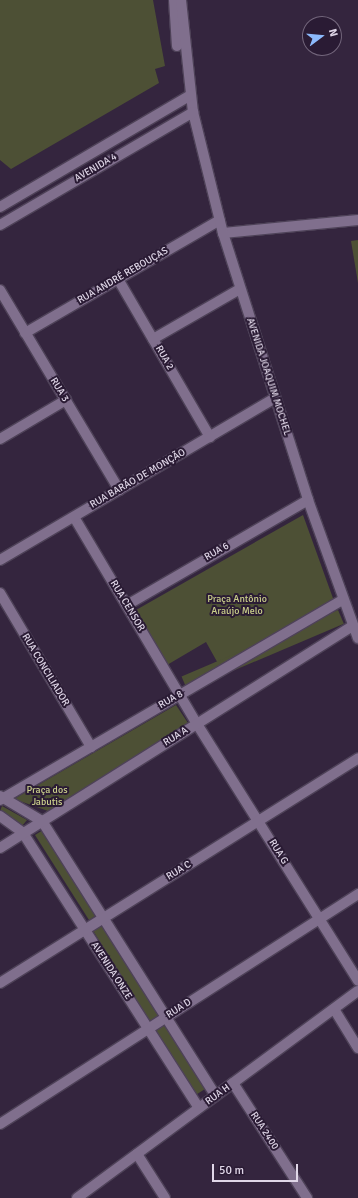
<!DOCTYPE html>
<html>
<head>
<meta charset="utf-8">
<style>
  body { margin:0 }
  #map { position:relative; width:358px; height:1198px; overflow:hidden; background:#34253e; font-family:Signika,sans-serif }
  div>[style] { position:absolute }
  [style*='--x'] { left:calc(var(--x)*1px); top:calc(var(--y)*1px); width:calc(var(--w)*1px); rotate:calc(var(--a)*1deg) }
  .green>* { inset:0; background:#4d5035; transform-origin:0 0 }
  .roads { filter:drop-shadow(1px 0 #4e4258) drop-shadow(-1px 0 #4e4258) drop-shadow(0 1px #4e4258) drop-shadow(0 -1px #4e4258) }
  .minor>* { height:10px; margin:-5px; padding:0 5px; transform-origin:5px; border-radius:5px; background:#806f8d }
  .tertiary>* { height:10px; margin:-5px; padding:0 5px; transform-origin:5px; border-radius:5px; background:#806f8d }
  .secondary>* { height:10px; margin:-5px; padding:0 5px; transform-origin:5px; border-radius:5px; background:#806f8d }
  span { translate:-50% -50%; white-space:nowrap; text-align:center; line-height:1.15; -webkit-text-stroke:4px #2a1b34; paint-order:stroke }
  .street-label { font-size:10px; color:#e0d7e8 }
  .park-label { font-size:10px; color:#cacf8b }
  .north { position:absolute; left:302px; top:16px; width:40px; height:40px; box-sizing:border-box; background:#2a1b34; border:1px solid #73667c; border-radius:50%; rotate:74deg; font-size:11px; font-weight:700; line-height:16px; text-align:center; color:#e0d7e8 }
  .north::after { content:''; display:block; margin:auto; width:14px; height:18px; background:#8cb9fc; clip-path:polygon(50% 0,100% 100%,50% 72%,0 100%) }
  .scale { position:absolute; left:212px; top:1164px; width:86px; height:18px; box-sizing:border-box; border:2px solid #e0d7e8; border-top:0; padding-left:5px; font-size:12px; line-height:14px; white-space:nowrap; color:#e0d7e8; -webkit-text-stroke:3px #2a1b34; paint-order:stroke }
</style>
</head>
<body>
<div id="map">
  <div class="green">
    <div style="clip-path:polygon(0 0,153px 0,165px 66px,155px 69px,159px 83px,11px 169px,0 160px)"></div>
    <div style="clip-path:polygon(358px 240px,358px 283px,351px 241px)"></div>
    <div style="clip-path:polygon(303px 515px,334px 601px,220px 667px,206px 642px,167px 665px,136px 610px)"></div>
    <div style="left:338px;top:610px;width:15px;height:170px;rotate:67deg"></div>
    <div style="clip-path:polygon(176px 705px,188px 723px,48px 811px,14px 799px)"></div>
    <div style="clip-path:polygon(2px 806px,27px 820px,22px 826px,0 811px)"></div>
    <div style="clip-path:polygon(43px 830px,95px 916px,89px 920px,35px 835px)"></div>
    <div style="left:103px;top:924px;width:194px;height:12px;rotate:58deg"></div>
  </div>
  <div class="roads">
    <div class="minor">
      <div style="--x:223;--y:233;--w:136;--a:-5.5"></div>
      <div style="--x:118;--y:279;--w:183;--a:59.8"></div>
      <div style="--x:0;--y:290;--w:233;--a:59.2"></div>
      <div style="--x:25;--y:333;--w:225;--a:-30.1"></div>
      <div style="--x:153;--y:339;--w:100;--a:-29.9"></div>
      <div style="--x:0;--y:439;--w:77;--a:-30.6"></div>
      <div style="--x:74;--y:517;--w:241;--a:59.3"></div>
      <div style="--x:197;--y:724;--w:303;--a:57.9"></div>
      <div style="--x:0;--y:560;--w:319;--a:-30.5"></div>
      <div style="--x:0;--y:593;--w:179;--a:59.4"></div>
      <div style="--x:127;--y:605;--w:209;--a:-30.1"></div>
      <div style="--x:0;--y:796;--w:49;--a:30.8"></div>
      <div style="--x:42;--y:821;--w:325;--a:57.7"></div>
      <div style="--x:0;--y:816;--w:29;--a:36"></div>
      <div style="--x:23;--y:833;--w:326;--a:57.4"></div>
      <div style="--x:0;--y:848;--w:417;--a:-32.2"></div>
      <div style="--x:0;--y:983;--w:423;--a:-32.1"></div>
      <div style="--x:334;--y:1009;--w:46;--a:58.4"></div>
      <div style="--x:233;--y:1083;--w:137;--a:57.2"></div>
      <div style="--x:0;--y:1124;--w:426;--a:-32.7"></div>
      <div style="--x:137;--y:1154;--w:52;--a:57.5"></div>
      <div style="--x:77;--y:1198;--w:349;--a:-36.4"></div>
    </div>
    <div class="tertiary">
      <div style="--x:0;--y:800;--w:396;--a:-30.3"></div>
    </div>
    <div class="secondary">
      <div style="--x:174;--y:0;--w:46;--a:86.3"></div>
      <div style="--x:181;--y:0;--w:113;--a:83.9"></div>
      <div style="--x:193;--y:112;--w:125;--a:76.1"></div>
      <div style="--x:223;--y:233;--w:280;--a:72.3"></div>
      <div style="--x:308;--y:500;--w:147;--a:70.1"></div>
      <div style="--x:0;--y:207;--w:221;--a:-30.4"></div>
      <div style="--x:0;--y:225;--w:224;--a:-30.3"></div>
    </div>
  </div>
  <div class="street-label">
    <span style="left:96px;top:168px;rotate:-30deg">AVENIDA 4</span>
    <span style="left:123px;top:276px;rotate:-30deg">RUA ANDRÉ REBOUÇAS</span>
    <span style="left:164px;top:358px;rotate:60deg">RUA 2</span>
    <span style="left:268px;top:377px;rotate:72deg">AVENIDA JOAQUIM MOCHEL</span>
    <span style="left:59px;top:390px;rotate:59deg">RUA 3</span>
    <span style="left:138px;top:479px;rotate:-30deg">RUA BARÃO DE MONÇÃO</span>
    <span style="left:217px;top:552px;rotate:-30deg">RUA 6</span>
    <span style="left:127px;top:606px;rotate:59deg">RUA CENSOR</span>
    <span style="left:45px;top:670px;rotate:59deg">RUA CONCILIADOR</span>
    <span style="left:171px;top:700px;rotate:-30deg">RUA 8</span>
    <span style="left:176px;top:737px;rotate:-32deg">RUA A</span>
    <span style="left:278px;top:852px;rotate:58deg">RUA G</span>
    <span style="left:179px;top:871px;rotate:-32deg">RUA C</span>
    <span style="left:111px;top:971px;rotate:57deg">AVENIDA ONZE</span>
    <span style="left:179px;top:1009px;rotate:-33deg">RUA D</span>
    <span style="left:218px;top:1095px;rotate:-36deg">RUA H</span>
    <span style="left:264px;top:1131px;rotate:57deg">RUA 2400</span>
  </div>
  <div class="park-label">
    <span style="left:237px;top:605px">Praça Antônio<br>Araújo Melo</span>
    <span style="left:47px;top:796px">Praça dos<br>Jabutis</span>
  </div>
  <div class="north">N</div>
  <div class="scale">50 m</div>
</div>
</body>
</html>
